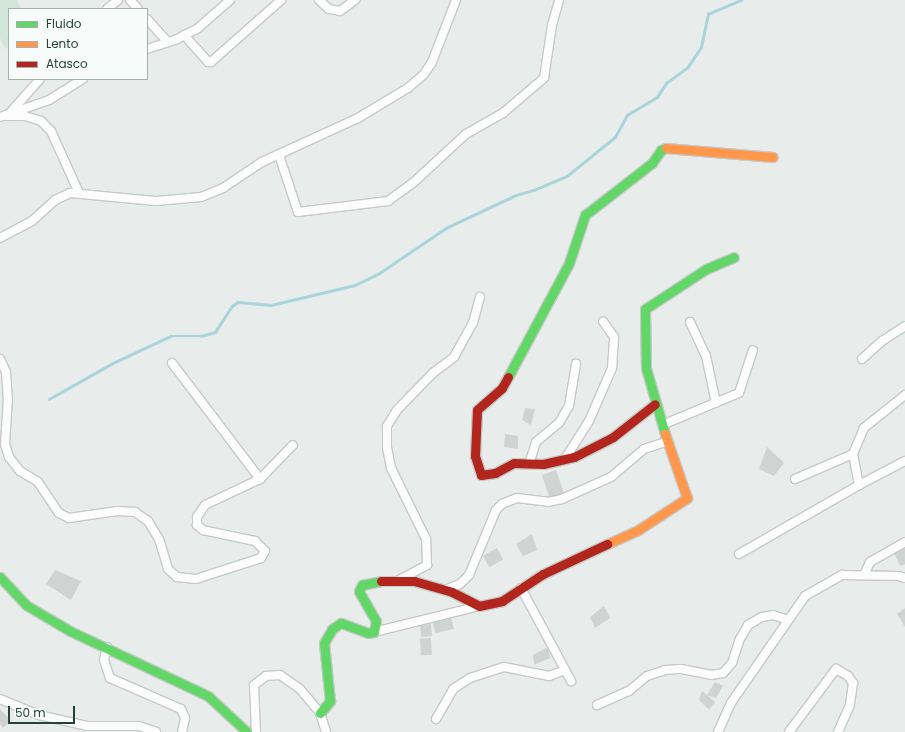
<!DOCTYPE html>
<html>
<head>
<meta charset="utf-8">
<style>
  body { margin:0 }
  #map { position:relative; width:905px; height:732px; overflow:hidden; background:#e8edeb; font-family:Poppins,sans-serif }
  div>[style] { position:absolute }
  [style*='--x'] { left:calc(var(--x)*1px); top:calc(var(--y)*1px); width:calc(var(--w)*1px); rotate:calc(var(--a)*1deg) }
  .green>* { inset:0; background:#d1e6d8 }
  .stream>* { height:2.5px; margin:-1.25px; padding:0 1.25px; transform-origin:1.25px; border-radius:1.25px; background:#a9d4db }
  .building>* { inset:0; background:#cfd4d2; transform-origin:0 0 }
  .roads { filter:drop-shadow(1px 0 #c5cac8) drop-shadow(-1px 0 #c5cac8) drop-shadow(0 1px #c5cac8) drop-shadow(0 -1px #c5cac8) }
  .street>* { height:8px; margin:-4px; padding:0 4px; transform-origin:4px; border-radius:4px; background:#fcfcfc }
  .fast>* { height:9px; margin:-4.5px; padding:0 4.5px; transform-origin:4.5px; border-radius:4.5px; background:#63d668 }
  .slow>* { height:9px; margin:-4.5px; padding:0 4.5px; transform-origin:4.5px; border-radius:4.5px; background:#ff974d }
  .jam>* { height:9px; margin:-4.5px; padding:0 4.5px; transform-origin:4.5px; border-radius:4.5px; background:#b3261e }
  span { translate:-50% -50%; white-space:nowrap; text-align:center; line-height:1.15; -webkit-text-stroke:3.5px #f7fbf9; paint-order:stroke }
  .legend { position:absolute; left:8px; top:8px; width:140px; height:72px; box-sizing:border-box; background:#f7fbf9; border:1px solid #a3b1ad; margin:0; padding:5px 7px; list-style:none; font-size:12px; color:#24423a }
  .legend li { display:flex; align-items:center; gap:8px; height:20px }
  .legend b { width:20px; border:1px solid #a3b1ad }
  .scale { position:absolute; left:8px; top:706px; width:67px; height:18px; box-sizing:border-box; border:2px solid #24423a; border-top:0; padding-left:5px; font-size:12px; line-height:14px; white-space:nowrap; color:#24423a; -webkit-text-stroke:3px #f7fbf9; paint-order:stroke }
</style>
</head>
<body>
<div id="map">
  <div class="green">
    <div style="clip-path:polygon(0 0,17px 0,21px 9px,9px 9px,9px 47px,5px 49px,0 38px)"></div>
  </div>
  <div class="stream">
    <div style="--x:49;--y:399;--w:71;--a:-29.4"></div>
    <div style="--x:111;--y:364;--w:56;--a:-25.2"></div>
    <div style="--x:162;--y:340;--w:10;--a:-24"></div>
    <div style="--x:171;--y:336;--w:30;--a:0"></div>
    <div style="--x:201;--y:336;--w:15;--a:-16"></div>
    <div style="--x:215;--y:332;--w:31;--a:-57"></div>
    <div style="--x:232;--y:306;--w:7;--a:-34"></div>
    <div style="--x:238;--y:302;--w:33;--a:5"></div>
    <div style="--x:271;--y:305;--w:86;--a:-13.4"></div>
    <div style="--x:355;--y:285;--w:25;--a:-26"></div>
    <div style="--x:378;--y:274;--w:82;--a:-34.1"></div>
    <div style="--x:446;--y:228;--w:77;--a:-25.2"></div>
    <div style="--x:516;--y:195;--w:19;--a:-16"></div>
    <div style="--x:534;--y:190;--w:36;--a:-23"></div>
    <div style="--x:567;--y:176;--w:62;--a:-39.1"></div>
    <div style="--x:615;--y:137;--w:25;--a:-61"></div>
    <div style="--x:627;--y:115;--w:35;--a:-31"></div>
    <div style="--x:657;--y:97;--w:17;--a:-57"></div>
    <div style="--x:666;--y:83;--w:26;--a:-36"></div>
    <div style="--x:687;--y:68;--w:25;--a:-56"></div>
    <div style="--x:701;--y:47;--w:34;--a:-78"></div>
    <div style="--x:708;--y:14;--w:36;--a:-23"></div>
  </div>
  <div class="building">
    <div style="clip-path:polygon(525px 408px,535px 409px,531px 425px,522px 420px)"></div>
    <div style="clip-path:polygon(505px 434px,518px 436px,518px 449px,504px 447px)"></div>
    <div style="clip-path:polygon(767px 447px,784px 463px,774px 476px,759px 469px)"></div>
    <div style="left:556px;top:470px;width:24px;height:15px;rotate:71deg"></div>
    <div style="clip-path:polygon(532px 534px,537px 550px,523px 556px,516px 544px)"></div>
    <div style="left:497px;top:548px;width:13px;height:16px;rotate:61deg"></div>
    <div style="clip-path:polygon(905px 548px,905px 564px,900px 566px,894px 553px)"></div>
    <div style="clip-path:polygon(55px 570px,81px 581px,71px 600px,46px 584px)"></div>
    <div style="clip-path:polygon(604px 606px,610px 618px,595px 628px,590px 617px)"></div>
    <div style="clip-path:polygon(905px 608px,905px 627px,897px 614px)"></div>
    <div style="left:451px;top:617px;width:12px;height:19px;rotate:76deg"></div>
    <div style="left:431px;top:624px;width:12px;height:11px;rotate:85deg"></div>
    <div style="left:431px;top:638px;width:17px;height:11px;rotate:87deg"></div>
    <div style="clip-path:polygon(548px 647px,550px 658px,534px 665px,533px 655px)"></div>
    <div style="clip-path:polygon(715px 682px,723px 686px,716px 698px,707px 695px,715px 702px,709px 710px,699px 700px,702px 691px,707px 695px)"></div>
    <div style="clip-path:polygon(0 709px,11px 721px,3px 728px,0 724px)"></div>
  </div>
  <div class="roads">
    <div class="street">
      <div style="--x:130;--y:0;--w:12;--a:48"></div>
      <div style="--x:319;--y:0;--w:13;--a:42"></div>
      <div style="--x:329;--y:9;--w:11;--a:10"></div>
      <div style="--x:340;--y:11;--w:19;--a:-36"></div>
      <div style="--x:107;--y:9;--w:14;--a:-39"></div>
      <div style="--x:147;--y:19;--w:31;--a:48"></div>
      <div style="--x:184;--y:35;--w:36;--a:48"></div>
      <div style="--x:208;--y:62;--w:3;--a:0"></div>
      <div style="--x:211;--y:62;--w:94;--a:-41.5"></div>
      <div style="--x:147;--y:49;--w:32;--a:-18"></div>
      <div style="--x:177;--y:39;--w:22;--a:-27"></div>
      <div style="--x:197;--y:29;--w:44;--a:-41.3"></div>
      <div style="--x:9;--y:114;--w:47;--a:-48.5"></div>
      <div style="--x:7;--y:116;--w:18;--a:0"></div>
      <div style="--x:25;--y:116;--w:17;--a:17"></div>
      <div style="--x:41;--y:121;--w:14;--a:45"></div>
      <div style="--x:51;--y:131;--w:68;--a:65.7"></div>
      <div style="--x:0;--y:117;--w:52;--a:-19.1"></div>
      <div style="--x:49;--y:100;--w:40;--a:-32"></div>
      <div style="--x:279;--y:155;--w:60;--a:71.6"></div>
      <div style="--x:298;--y:212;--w:91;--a:-7"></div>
      <div style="--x:388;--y:201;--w:31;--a:-36"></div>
      <div style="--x:413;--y:183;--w:72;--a:-42.8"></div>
      <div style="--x:466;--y:134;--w:43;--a:-29.6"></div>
      <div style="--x:503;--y:113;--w:54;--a:-40.5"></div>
      <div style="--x:544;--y:78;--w:54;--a:-81.4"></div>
      <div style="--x:552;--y:25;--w:26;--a:-74"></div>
      <div style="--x:0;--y:238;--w:36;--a:-28"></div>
      <div style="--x:32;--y:221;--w:31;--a:-42"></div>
      <div style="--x:55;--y:200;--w:17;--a:-25"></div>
      <div style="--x:70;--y:193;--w:86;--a:5.3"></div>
      <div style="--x:156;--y:201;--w:45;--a:-5.1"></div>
      <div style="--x:201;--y:197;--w:24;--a:-22"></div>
      <div style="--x:223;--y:188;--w:47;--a:-33.7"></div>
      <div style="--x:262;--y:162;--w:106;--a:-24.6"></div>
      <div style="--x:358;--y:118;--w:58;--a:-31"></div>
      <div style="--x:408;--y:88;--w:21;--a:-41"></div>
      <div style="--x:424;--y:74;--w:14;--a:-56"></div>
      <div style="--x:432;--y:62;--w:66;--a:-68.8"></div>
      <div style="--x:690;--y:322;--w:38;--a:65"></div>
      <div style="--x:706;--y:356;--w:48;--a:78"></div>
      <div style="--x:0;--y:359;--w:14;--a:65"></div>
      <div style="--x:6;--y:372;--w:26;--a:86"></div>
      <div style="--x:8;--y:398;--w:46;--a:93.7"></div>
      <div style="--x:5;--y:444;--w:14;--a:73"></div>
      <div style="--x:9;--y:457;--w:18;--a:52"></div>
      <div style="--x:20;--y:471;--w:21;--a:31"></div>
      <div style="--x:38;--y:482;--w:37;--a:56"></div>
      <div style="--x:59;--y:513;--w:11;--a:27"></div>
      <div style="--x:69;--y:518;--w:49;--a:-8.3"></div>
      <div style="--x:117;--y:511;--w:18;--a:3"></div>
      <div style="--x:135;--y:512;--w:16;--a:35"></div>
      <div style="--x:148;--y:521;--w:21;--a:59"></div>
      <div style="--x:159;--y:539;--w:31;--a:73"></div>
      <div style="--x:168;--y:569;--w:12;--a:42"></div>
      <div style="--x:177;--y:577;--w:19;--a:6"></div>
      <div style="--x:196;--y:579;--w:68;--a:-17.9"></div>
      <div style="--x:261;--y:558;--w:8;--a:-60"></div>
      <div style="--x:265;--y:551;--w:14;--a:-135"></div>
      <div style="--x:255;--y:541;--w:53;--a:-168.1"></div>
      <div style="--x:203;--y:530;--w:8;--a:-140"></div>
      <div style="--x:197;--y:525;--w:8;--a:-90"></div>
      <div style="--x:197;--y:517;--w:14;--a:-56"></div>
      <div style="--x:205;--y:505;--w:61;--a:-25.3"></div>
      <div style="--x:260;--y:479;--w:47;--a:-45.9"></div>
      <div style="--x:862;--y:359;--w:27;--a:-42"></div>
      <div style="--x:882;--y:341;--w:27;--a:-33"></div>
      <div style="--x:172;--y:363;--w:146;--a:52.8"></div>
      <div style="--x:905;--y:395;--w:53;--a:141.2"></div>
      <div style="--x:864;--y:428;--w:28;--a:113"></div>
      <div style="--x:853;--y:454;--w:32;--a:79"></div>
      <div style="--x:859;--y:485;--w:52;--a:-27.6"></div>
      <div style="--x:662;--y:425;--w:83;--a:-22.6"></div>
      <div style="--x:739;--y:393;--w:45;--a:-72"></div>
      <div style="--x:565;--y:459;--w:45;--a:-57.7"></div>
      <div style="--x:589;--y:421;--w:58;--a:-66.5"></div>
      <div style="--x:612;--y:368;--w:31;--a:-86"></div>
      <div style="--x:614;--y:337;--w:19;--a:-125"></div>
      <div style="--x:529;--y:464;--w:23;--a:-72"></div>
      <div style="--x:536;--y:442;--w:30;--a:-40"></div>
      <div style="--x:559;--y:423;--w:20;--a:-60"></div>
      <div style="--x:569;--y:406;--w:43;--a:-80.5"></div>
      <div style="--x:795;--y:479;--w:63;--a:-23.3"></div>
      <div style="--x:739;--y:554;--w:138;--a:-29.9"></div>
      <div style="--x:864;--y:575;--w:14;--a:-65"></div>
      <div style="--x:870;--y:562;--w:40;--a:-29.7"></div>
      <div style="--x:399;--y:580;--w:32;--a:-28"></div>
      <div style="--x:427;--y:565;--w:26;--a:-92"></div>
      <div style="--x:426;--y:539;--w:79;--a:-116.2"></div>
      <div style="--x:391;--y:468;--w:21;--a:-101"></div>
      <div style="--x:387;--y:447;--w:21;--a:-90"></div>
      <div style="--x:387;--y:426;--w:19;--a:-58"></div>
      <div style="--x:397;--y:410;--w:52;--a:-45.8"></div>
      <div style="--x:433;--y:373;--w:26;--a:-37"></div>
      <div style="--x:454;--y:357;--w:39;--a:-61"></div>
      <div style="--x:473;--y:323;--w:27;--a:-75"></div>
      <div style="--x:521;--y:588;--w:106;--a:61.7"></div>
      <div style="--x:445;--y:590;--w:16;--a:-22"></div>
      <div style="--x:460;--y:584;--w:13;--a:-45"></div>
      <div style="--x:469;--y:575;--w:70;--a:-67.4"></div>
      <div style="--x:496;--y:510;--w:8;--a:-45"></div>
      <div style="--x:502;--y:504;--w:16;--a:-22"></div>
      <div style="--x:517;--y:498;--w:31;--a:7"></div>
      <div style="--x:548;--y:502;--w:14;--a:-12"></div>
      <div style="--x:562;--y:499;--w:54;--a:-24.2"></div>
      <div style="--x:611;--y:477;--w:43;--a:-40.3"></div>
      <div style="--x:644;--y:449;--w:25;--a:-18"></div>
      <div style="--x:374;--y:632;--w:108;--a:-13.9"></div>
      <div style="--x:107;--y:647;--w:13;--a:103"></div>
      <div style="--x:104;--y:660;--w:19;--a:72"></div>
      <div style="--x:110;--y:678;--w:77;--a:23.6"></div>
      <div style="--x:181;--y:709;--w:10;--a:66"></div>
      <div style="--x:185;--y:718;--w:14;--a:102"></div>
      <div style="--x:0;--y:699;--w:42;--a:22.3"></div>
      <div style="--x:39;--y:715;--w:49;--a:12.9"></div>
      <div style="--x:87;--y:726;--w:52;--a:0"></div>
      <div style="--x:139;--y:726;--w:18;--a:19"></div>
      <div style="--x:597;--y:705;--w:35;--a:-24"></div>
      <div style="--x:629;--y:691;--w:23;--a:-40"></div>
      <div style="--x:647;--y:676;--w:19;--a:-18"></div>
      <div style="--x:665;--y:670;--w:16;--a:-4"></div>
      <div style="--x:681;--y:669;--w:31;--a:11"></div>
      <div style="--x:711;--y:675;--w:12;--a:-9"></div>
      <div style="--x:723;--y:673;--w:13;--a:-48"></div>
      <div style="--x:732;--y:663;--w:25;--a:-72"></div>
      <div style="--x:740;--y:639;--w:16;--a:-60"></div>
      <div style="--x:748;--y:625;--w:16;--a:-30"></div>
      <div style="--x:762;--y:617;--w:11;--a:-10"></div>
      <div style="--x:773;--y:615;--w:16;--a:18"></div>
      <div style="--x:436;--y:719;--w:34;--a:-60"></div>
      <div style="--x:453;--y:689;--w:20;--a:-33"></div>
      <div style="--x:470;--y:678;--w:36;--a:-18"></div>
      <div style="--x:504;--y:667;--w:46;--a:11.3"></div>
      <div style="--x:549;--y:676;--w:17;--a:-21"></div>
      <div style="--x:256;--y:732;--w:47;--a:-92.4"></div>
      <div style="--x:254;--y:685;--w:15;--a:-37"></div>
      <div style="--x:266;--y:676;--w:14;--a:-4"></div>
      <div style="--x:280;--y:675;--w:24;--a:35"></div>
      <div style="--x:300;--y:689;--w:31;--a:50"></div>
      <div style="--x:320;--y:713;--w:20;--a:72"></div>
      <div style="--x:718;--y:732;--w:32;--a:-66"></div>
      <div style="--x:731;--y:703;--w:130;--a:-55.3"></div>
      <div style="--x:805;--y:596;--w:43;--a:-29.6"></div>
      <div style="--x:842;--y:575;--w:57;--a:1"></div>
      <div style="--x:899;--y:576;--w:6;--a:18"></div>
      <div style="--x:789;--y:732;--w:79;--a:-53.3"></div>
      <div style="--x:836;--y:669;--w:14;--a:30"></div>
      <div style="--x:848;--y:676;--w:9;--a:54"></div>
      <div style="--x:853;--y:683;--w:22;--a:98"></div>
      <div style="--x:850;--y:705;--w:30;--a:114"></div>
    </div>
    <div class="fast">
      <div style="--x:508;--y:377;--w:129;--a:-61.8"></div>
      <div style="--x:569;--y:263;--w:51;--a:-71.6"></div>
      <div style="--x:585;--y:215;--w:85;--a:-37.8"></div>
      <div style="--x:652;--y:163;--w:16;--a:-55"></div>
      <div style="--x:661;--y:150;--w:5;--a:-22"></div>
      <div style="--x:665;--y:434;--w:69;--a:-106.1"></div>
      <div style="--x:646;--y:368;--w:59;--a:-91"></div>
      <div style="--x:645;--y:309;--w:73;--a:-33.3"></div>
      <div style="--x:706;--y:269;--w:30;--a:-23"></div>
      <div style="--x:0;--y:577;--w:38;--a:47"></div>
      <div style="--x:26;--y:605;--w:51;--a:30.6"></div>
      <div style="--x:70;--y:631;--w:153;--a:25.2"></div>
      <div style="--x:208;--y:696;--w:53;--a:42.7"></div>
      <div style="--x:320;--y:713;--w:16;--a:-50"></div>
      <div style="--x:330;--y:701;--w:58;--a:-95.9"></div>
      <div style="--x:324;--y:643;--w:16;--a:-60"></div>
      <div style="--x:332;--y:629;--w:11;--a:-34"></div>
      <div style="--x:341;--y:623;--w:29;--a:20"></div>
      <div style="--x:368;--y:633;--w:6;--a:-9"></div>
      <div style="--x:374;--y:632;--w:11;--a:-80"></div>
      <div style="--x:376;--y:621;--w:34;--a:-120"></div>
      <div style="--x:359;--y:591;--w:7;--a:-63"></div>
      <div style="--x:362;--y:585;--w:19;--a:-12"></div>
    </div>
    <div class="slow">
      <div style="--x:666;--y:148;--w:107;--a:4.8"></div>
      <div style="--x:607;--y:544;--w:34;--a:-24"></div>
      <div style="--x:638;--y:530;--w:59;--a:-33.1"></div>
      <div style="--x:687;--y:498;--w:68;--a:-109"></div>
    </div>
    <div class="jam">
      <div style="--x:508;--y:377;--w:13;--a:119"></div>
      <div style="--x:502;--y:388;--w:33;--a:139"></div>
      <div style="--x:477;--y:410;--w:46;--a:92.5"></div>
      <div style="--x:475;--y:456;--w:20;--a:72"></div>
      <div style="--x:481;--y:475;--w:14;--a:-8"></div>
      <div style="--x:495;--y:473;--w:21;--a:-28"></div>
      <div style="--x:514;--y:463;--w:29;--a:2"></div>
      <div style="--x:543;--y:464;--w:32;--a:-13"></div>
      <div style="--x:574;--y:457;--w:44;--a:-27.1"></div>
      <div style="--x:613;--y:437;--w:53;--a:-38.2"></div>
      <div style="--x:381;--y:581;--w:33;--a:0"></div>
      <div style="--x:414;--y:581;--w:40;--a:16"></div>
      <div style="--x:452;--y:592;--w:30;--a:27"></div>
      <div style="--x:479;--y:606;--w:24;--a:-12"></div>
      <div style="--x:502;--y:601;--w:49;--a:-33.4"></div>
      <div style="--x:543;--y:574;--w:71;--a:-25.1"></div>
    </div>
  </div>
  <ul class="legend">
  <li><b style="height:5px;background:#63d668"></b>Fluido</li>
  <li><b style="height:5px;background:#ff974d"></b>Lento</li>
  <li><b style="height:5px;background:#b3261e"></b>Atasco</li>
  </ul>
  <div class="scale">50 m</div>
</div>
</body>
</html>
